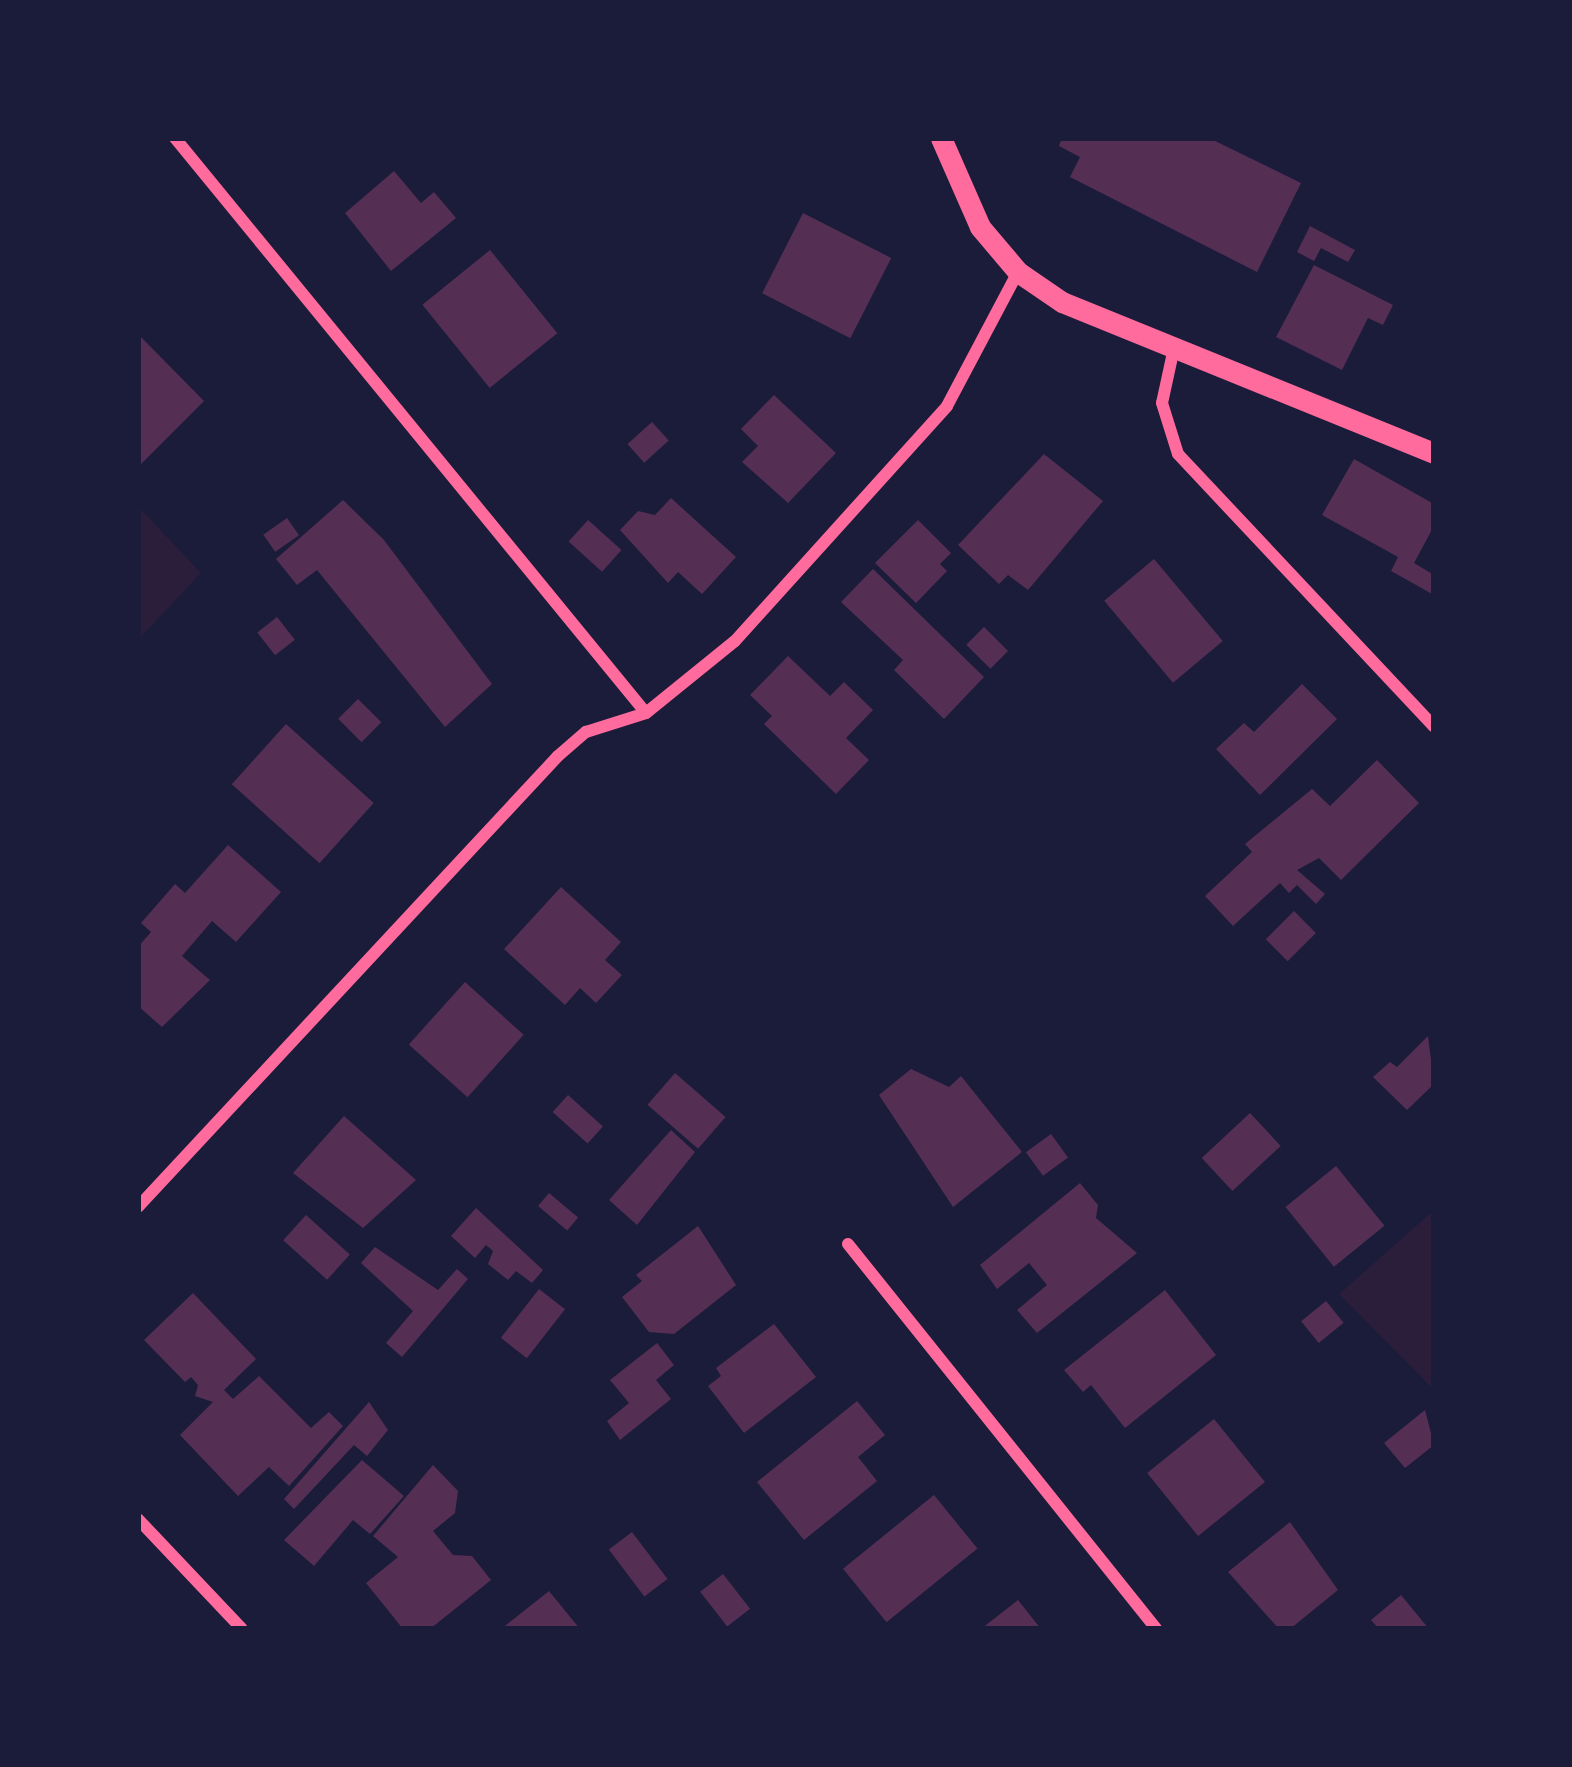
<!DOCTYPE html>
<html>
<head>
<meta charset="utf-8">
<style>
  body { margin:0 }
  #map { position:relative; width:1572px; height:1767px; overflow:hidden; background:#1b1b3a; font-family:Roboto,sans-serif }
  div>[style] { position:absolute }
  [style*='--x'] { left:calc(var(--x)*1px); top:calc(var(--y)*1px); width:calc(var(--w)*1px); rotate:calc(var(--a)*1deg) }
  .green>* { inset:0; background:#2a1e3b }
  .building>* { inset:0; background:#542f53; transform-origin:0 0 }
  .minor>* { height:12px; margin:-6px; padding:0 6px; transform-origin:6px; border-radius:6px; background:#ff6b9d }
  .tertiary>* { height:21px; margin:-10.5px; padding:0 10.5px; transform-origin:10.5px; border-radius:10.5px; background:#ff6b9d }
  span { translate:-50% -50%; white-space:nowrap; text-align:center; line-height:1.15; -webkit-text-stroke:12px #1b1b3a; paint-order:stroke }
  .frame { position:absolute; inset:0; border:141px solid #1b1b3a; pointer-events:none }
</style>
</head>
<body>
<div id="map">
  <div class="green">
    <div style="clip-path:polygon(138px 506px,201px 573px,138px 640px)"></div>
    <div style="clip-path:polygon(1434px 1210px,1434px 1390px,1339px 1294px)"></div>
  </div>
  <div class="building">
    <div style="clip-path:polygon(1062px 138px,1209px 138px,1301px 183px,1257px 272px,1070px 177px,1080px 157px,1059px 146px)"></div>
    <div style="clip-path:polygon(394px 171px,421px 203px,434px 192px,456px 218px,391px 271px,345px 213px)"></div>
    <div style="left:803px;top:213px;width:99px;height:90px;rotate:27deg"></div>
    <div style="clip-path:polygon(1310px 226px,1355px 250px,1348px 262px,1321px 248px,1314px 261px,1297px 252px)"></div>
    <div style="left:490px;top:250px;width:107px;height:87px;rotate:51deg"></div>
    <div style="clip-path:polygon(1314px 265px,1393px 305px,1383px 325px,1368px 318px,1342px 370px,1276px 337px)"></div>
    <div style="clip-path:polygon(138px 334px,204px 401px,138px 467px)"></div>
    <div style="clip-path:polygon(774px 395px,836px 453px,788px 503px,742px 462px,758px 446px,741px 429px)"></div>
    <div style="left:652px;top:422px;width:25px;height:33px;rotate:48deg"></div>
    <div style="clip-path:polygon(1044px 454px,1103px 501px,1028px 590px,1008px 575px,999px 584px,958px 545px)"></div>
    <div style="clip-path:polygon(1354px 459px,1434px 504px,1434px 526px,1414px 563px,1434px 575px,1434px 595px,1391px 571px,1398px 557px,1322px 515px)"></div>
    <div style="clip-path:polygon(671px 498px,736px 557px,702px 594px,678px 572px,668px 583px,620px 530px,638px 511px,655px 515px)"></div>
    <div style="clip-path:polygon(343px 500px,384px 540px,492px 684px,445px 727px,317px 570px,297px 585px,276px 559px)"></div>
    <div style="left:287px;top:518px;width:21px;height:29px;rotate:55deg"></div>
    <div style="left:588px;top:520px;width:45px;height:29px;rotate:42deg"></div>
    <div style="clip-path:polygon(918px 520px,951px 553px,940px 564px,947px 571px,916px 603px,875px 563px)"></div>
    <div style="left:1154px;top:559px;width:107px;height:65px;rotate:50deg"></div>
    <div style="clip-path:polygon(873px 569px,984px 677px,944px 719px,894px 670px,903px 660px,841px 602px)"></div>
    <div style="left:277px;top:617px;width:29px;height:25px;rotate:52deg"></div>
    <div style="left:984px;top:627px;width:34px;height:25px;rotate:45deg"></div>
    <div style="clip-path:polygon(788px 656px,830px 696px,844px 682px,873px 710px,846px 738px,869px 760px,836px 794px,764px 724px,772px 716px,750px 695px)"></div>
    <div style="clip-path:polygon(1302px 684px,1337px 719px,1260px 795px,1216px 749px,1244px 723px,1254px 732px)"></div>
    <div style="left:358px;top:699px;width:33px;height:28px;rotate:45deg"></div>
    <div style="left:286px;top:724px;width:118px;height:81px;rotate:42deg"></div>
    <div style="clip-path:polygon(1377px 760px,1419px 803px,1341px 880px,1319px 858px,1297px 870px,1325px 894px,1316px 904px,1297px 885px,1289px 893px,1280px 883px,1233px 926px,1205px 896px,1252px 852px,1245px 844px,1312px 789px,1330px 806px)"></div>
    <div style="clip-path:polygon(228px 845px,281px 892px,236px 942px,212px 921px,182px 956px,210px 980px,162px 1027px,138px 1006px,138px 947px,151px 932px,141px 923px,175px 884px,185px 893px)"></div>
    <div style="clip-path:polygon(561px 887px,621px 942px,605px 960px,622px 975px,596px 1003px,580px 988px,565px 1005px,504px 949px)"></div>
    <div style="left:1294px;top:911px;width:31px;height:40px;rotate:45deg"></div>
    <div style="left:465px;top:982px;width:79px;height:84px;rotate:42deg"></div>
    <div style="clip-path:polygon(1428px 1036px,1434px 1084px,1407px 1110px,1373px 1077px,1390px 1062px,1397px 1067px)"></div>
    <div style="clip-path:polygon(911px 1069px,949px 1087px,961px 1076px,1022px 1152px,953px 1207px,879px 1095px)"></div>
    <div style="left:675px;top:1073px;width:67px;height:42px;rotate:41deg"></div>
    <div style="left:568px;top:1095px;width:47px;height:23px;rotate:42deg"></div>
    <div style="left:1250px;top:1113px;width:45px;height:66px;rotate:47deg"></div>
    <div style="clip-path:polygon(344px 1116px,416px 1180px,363px 1228px,293px 1173px)"></div>
    <div style="clip-path:polygon(671px 1130px,695px 1152px,637px 1225px,609px 1200px)"></div>
    <div style="left:1051px;top:1134px;width:29px;height:31px;rotate:54deg"></div>
    <div style="left:1336px;top:1166px;width:77px;height:65px;rotate:51deg"></div>
    <div style="clip-path:polygon(1080px 1183px,1098px 1205px,1096px 1218px,1137px 1253px,1037px 1333px,1017px 1310px,1047px 1285px,1029px 1263px,997px 1289px,980px 1265px)"></div>
    <div style="left:549px;top:1193px;width:38px;height:17px;rotate:40deg"></div>
    <div style="clip-path:polygon(476px 1208px,543px 1270px,532px 1283px,516px 1271px,508px 1280px,488px 1264px,493px 1251px,486px 1245px,475px 1258px,451px 1236px)"></div>
    <div style="left:306px;top:1215px;width:59px;height:34px;rotate:42deg"></div>
    <div style="clip-path:polygon(698px 1226px,736px 1285px,674px 1334px,649px 1332px,622px 1297px,642px 1281px,636px 1275px)"></div>
    <div style="clip-path:polygon(375px 1247px,438px 1290px,457px 1269px,468px 1279px,402px 1357px,386px 1343px,413px 1311px,361px 1263px)"></div>
    <div style="left:539px;top:1289px;width:33px;height:62px;rotate:38deg"></div>
    <div style="clip-path:polygon(1165px 1290px,1216px 1355px,1125px 1428px,1091px 1385px,1083px 1392px,1064px 1370px)"></div>
    <div style="clip-path:polygon(193px 1293px,256px 1359px,224px 1390px,233px 1399px,259px 1376px,311px 1428px,329px 1412px,343px 1426px,289px 1486px,269px 1467px,238px 1496px,180px 1435px,213px 1402px,195px 1396px,198px 1385px,191px 1377px,185px 1382px,144px 1340px)"></div>
    <div style="left:1326px;top:1301px;width:28px;height:32px;rotate:51deg"></div>
    <div style="clip-path:polygon(774px 1324px,816px 1377px,744px 1433px,708px 1386px,721px 1376px,716px 1368px)"></div>
    <div style="clip-path:polygon(657px 1343px,674px 1365px,656px 1380px,671px 1399px,620px 1440px,607px 1421px,629px 1403px,610px 1380px)"></div>
    <div style="clip-path:polygon(857px 1401px,885px 1435px,858px 1457px,877px 1481px,804px 1540px,757px 1482px)"></div>
    <div style="clip-path:polygon(369px 1402px,388px 1430px,367px 1456px,354px 1445px,294px 1509px,284px 1499px)"></div>
    <div style="clip-path:polygon(1425px 1410px,1434px 1445px,1405px 1468px,1384px 1443px)"></div>
    <div style="left:1214px;top:1419px;width:81px;height:86px;rotate:51deg"></div>
    <div style="clip-path:polygon(362px 1460px,404px 1496px,370px 1534px,353px 1520px,314px 1566px,284px 1540px)"></div>
    <div style="clip-path:polygon(433px 1465px,458px 1491px,455px 1513px,433px 1531px,453px 1555px,472px 1556px,491px 1580px,430px 1629px,403px 1629px,366px 1583px,398px 1557px,373px 1536px)"></div>
    <div style="left:934px;top:1495px;width:69px;height:117px;rotate:51deg"></div>
    <div style="clip-path:polygon(1290px 1522px,1338px 1590px,1290px 1629px,1279px 1629px,1228px 1572px)"></div>
    <div style="left:632px;top:1532px;width:59px;height:29px;rotate:53deg"></div>
    <div style="left:723px;top:1574px;width:44px;height:29px;rotate:52deg"></div>
    <div style="clip-path:polygon(549px 1591px,580px 1629px,501px 1629px)"></div>
    <div style="clip-path:polygon(1401px 1595px,1429px 1629px,1379px 1629px,1371px 1620px)"></div>
    <div style="clip-path:polygon(1018px 1600px,1041px 1629px,981px 1629px)"></div>
  </div>
  <div class="minor">
    <div style="--x:175;--y:138;--w:743;--a:50.68"></div>
    <div style="--x:1174;--y:348;--w:56;--a:102.3"></div>
    <div style="--x:1162;--y:403;--w:53;--a:72.6"></div>
    <div style="--x:1178;--y:454;--w:374;--a:46.8"></div>
    <div style="--x:138;--y:1207;--w:616;--a:-47.04"></div>
    <div style="--x:558;--y:756;--w:37;--a:-41"></div>
    <div style="--x:586;--y:732;--w:63;--a:-17.6"></div>
    <div style="--x:646;--y:713;--w:114;--a:-39"></div>
    <div style="--x:735;--y:641;--w:316;--a:-47.9"></div>
    <div style="--x:947;--y:406;--w:152;--a:-62.1"></div>
    <div style="--x:848;--y:1244;--w:493;--a:51.3"></div>
    <div style="--x:138;--y:1519;--w:151;--a:46.6"></div>
  </div>
  <div class="tertiary">
    <div style="--x:941;--y:138;--w:97;--a:66.3"></div>
    <div style="--x:980;--y:227;--w:59;--a:49.8"></div>
    <div style="--x:1018;--y:272;--w:53;--a:34.3"></div>
    <div style="--x:1062;--y:302;--w:401;--a:22.1"></div>
  </div>
  <div class="frame"></div>
</div>
</body>
</html>
